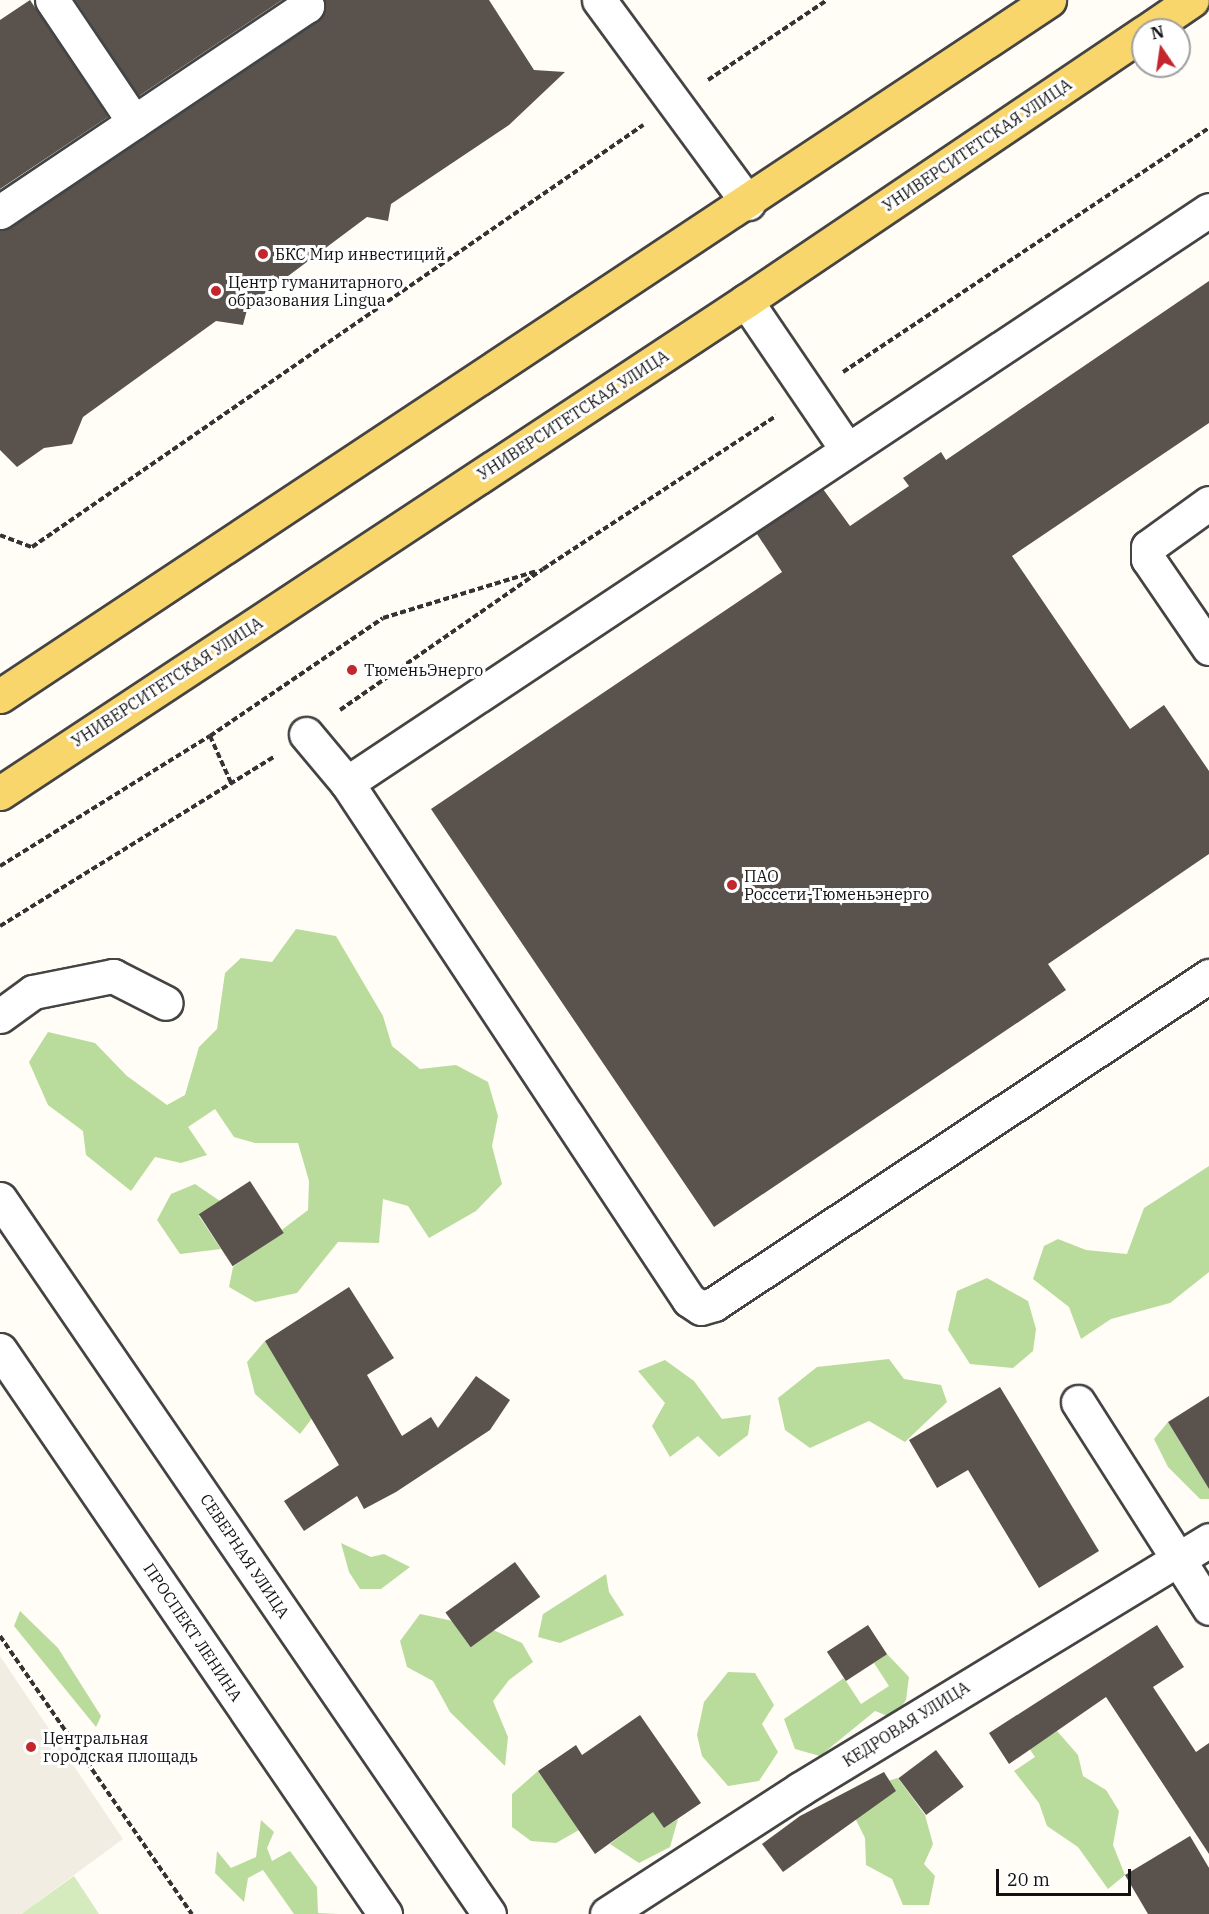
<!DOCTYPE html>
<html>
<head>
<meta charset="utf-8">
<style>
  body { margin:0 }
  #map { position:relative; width:1209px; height:1914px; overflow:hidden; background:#fffdf5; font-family:"IBM Plex Serif",serif }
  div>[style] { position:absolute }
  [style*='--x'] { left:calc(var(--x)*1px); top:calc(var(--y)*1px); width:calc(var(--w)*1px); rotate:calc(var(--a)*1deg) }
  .green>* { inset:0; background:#d5ebbd }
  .forest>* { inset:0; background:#b9dc9c }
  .plaza>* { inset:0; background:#f1ede2 }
  .building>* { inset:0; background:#5a524d; transform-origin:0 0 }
  .path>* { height:4px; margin-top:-2px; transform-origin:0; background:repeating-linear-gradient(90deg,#333 0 6px,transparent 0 9px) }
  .roads { filter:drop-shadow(2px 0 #444) drop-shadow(-2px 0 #444) drop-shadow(0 2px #444) drop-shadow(0 -2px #444) }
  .minor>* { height:33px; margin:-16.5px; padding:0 16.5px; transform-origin:16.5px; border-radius:16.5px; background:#fff }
  .major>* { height:33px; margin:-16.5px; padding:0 16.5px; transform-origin:16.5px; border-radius:16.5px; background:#f9d66b }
  .dots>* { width:16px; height:16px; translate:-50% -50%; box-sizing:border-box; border:3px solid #fff; border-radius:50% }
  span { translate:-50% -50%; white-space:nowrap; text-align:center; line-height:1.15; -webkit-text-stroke:6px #fff; paint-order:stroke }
  .street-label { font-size:16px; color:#111 }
  .poi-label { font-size:16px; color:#111 }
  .left { translate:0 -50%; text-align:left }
  .north { position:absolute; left:1131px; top:18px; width:60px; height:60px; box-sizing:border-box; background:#fff; border:2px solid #a0a0a0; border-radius:50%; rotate:347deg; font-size:16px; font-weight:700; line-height:24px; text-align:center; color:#111 }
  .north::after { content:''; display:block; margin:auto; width:21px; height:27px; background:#c4262e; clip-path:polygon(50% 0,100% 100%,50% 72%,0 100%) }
  .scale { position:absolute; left:996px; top:1869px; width:135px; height:27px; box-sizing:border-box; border:3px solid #111; border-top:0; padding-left:8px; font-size:18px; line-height:21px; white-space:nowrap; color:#111; -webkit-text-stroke:4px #fff; paint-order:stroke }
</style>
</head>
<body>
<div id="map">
  <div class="green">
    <div style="clip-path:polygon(74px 1876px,99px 1914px,21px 1914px)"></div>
  </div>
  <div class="forest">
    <div style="clip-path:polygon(296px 929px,336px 936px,383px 1016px,392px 1046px,420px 1069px,456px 1065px,488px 1082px,498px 1116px,492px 1146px,502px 1184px,476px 1211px,429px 1238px,408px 1206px,383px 1199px,379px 1243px,338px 1242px,297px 1293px,255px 1302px,229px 1287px,233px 1267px,308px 1210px,309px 1181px,298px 1143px,255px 1143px,234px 1137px,215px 1109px,188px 1127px,207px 1155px,181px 1163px,155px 1157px,131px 1191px,86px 1155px,83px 1131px,48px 1105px,29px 1062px,48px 1032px,95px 1043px,127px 1076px,167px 1105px,185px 1095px,199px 1047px,217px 1029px,225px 973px,241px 958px,272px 962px)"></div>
    <div style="clip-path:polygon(1209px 1166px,1209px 1272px,1170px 1303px,1111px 1319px,1081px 1339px,1069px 1307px,1033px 1279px,1044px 1246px,1058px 1239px,1086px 1250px,1127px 1254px,1144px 1208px)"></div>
    <div style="clip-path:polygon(195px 1184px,220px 1201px,199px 1216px,221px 1249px,180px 1254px,157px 1220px,171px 1194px)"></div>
    <div style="clip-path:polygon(987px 1278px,1028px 1301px,1036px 1329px,1033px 1351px,1013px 1368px,970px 1364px,948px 1330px,957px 1291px)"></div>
    <div style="clip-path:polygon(265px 1341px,313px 1417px,300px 1434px,255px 1394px,247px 1362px)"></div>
    <div style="clip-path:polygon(889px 1359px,904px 1379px,941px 1385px,947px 1402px,905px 1442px,869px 1421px,810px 1448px,785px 1430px,778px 1398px,817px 1367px)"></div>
    <div style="clip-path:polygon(665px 1360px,694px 1381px,722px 1419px,751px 1415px,748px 1435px,719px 1457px,698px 1436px,670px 1457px,652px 1426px,665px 1403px,638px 1371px)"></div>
    <div style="clip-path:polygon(1168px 1422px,1209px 1489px,1209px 1499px,1200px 1499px,1168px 1467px,1154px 1439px)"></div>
    <div style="clip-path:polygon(341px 1543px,371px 1557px,384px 1554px,410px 1567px,381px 1589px,360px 1589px,349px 1572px)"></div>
    <div style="clip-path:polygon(606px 1574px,609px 1592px,624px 1615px,560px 1643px,538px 1637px,543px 1614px)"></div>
    <div style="clip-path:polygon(20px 1611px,58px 1648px,101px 1716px,96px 1727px,14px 1626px)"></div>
    <div style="clip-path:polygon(420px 1614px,491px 1629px,522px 1643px,533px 1662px,509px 1680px,493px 1701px,508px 1737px,505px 1766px,450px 1712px,433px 1681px,407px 1667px,400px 1641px)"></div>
    <div style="clip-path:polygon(887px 1654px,909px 1677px,906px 1700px,893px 1718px,875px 1711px,820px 1756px,795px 1749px,784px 1719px,844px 1678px,861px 1704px,889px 1686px,874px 1663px)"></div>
    <div style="clip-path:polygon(728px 1672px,755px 1673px,774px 1705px,762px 1724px,778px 1752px,759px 1781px,728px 1786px,702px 1756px,697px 1735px,704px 1702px)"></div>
    <div style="clip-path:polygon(1057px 1731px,1078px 1755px,1083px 1776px,1106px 1790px,1119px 1811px,1113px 1845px,1125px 1875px,1108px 1889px,1078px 1847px,1047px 1826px,1039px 1803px,1014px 1771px,1035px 1757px,1029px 1748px)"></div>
    <div style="clip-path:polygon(623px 1745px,664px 1828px,678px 1819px,670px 1847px,639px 1863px,610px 1844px,632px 1827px)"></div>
    <div style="clip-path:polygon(538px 1771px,579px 1830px,556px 1843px,531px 1841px,512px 1827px,512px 1794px)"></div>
    <div style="clip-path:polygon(898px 1778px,925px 1815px,933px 1844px,924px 1864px,935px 1876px,929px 1905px,903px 1905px,892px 1879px,866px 1865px,865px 1838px,843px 1794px)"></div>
    <div style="clip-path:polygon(261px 1820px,274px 1832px,267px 1848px,272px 1861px,290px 1851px,317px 1887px,318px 1913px,338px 1914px,294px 1914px,263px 1870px,248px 1878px,244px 1902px,215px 1873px,217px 1851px,231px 1868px,256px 1857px)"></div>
  </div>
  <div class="plaza">
    <div style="clip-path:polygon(0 1656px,123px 1839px,21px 1914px,0 1914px)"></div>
  </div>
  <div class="building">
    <div style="clip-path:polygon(30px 0,108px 117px,0 189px,0 20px)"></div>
    <div style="clip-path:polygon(75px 0,282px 0,139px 96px)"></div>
    <div style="clip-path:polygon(324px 0,489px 0,534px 70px,565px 72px,509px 125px,391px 204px,388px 221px,367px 217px,248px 306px,243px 325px,216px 321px,83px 417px,72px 444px,44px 448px,17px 467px,0 450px,0 231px,317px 22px,324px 14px)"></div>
    <div style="clip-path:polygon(1209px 281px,1209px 423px,1012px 556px,1130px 729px,1164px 705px,1209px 771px,1209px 854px,1048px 964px,1066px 990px,714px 1227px,431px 809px,782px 572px,757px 534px,760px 531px,823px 489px,850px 526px,909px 486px,903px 478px,941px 452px,946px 460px)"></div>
    <div style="left:250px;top:1181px;width:62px;height:61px;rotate:57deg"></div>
    <div style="clip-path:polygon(349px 1287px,394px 1358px,367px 1375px,402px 1436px,431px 1417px,438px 1428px,476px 1376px,510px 1400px,490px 1430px,396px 1492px,364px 1509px,357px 1496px,304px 1531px,284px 1501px,339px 1465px,265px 1341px)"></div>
    <div style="clip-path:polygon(1000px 1387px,1099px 1551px,1039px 1588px,968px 1470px,937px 1488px,909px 1440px)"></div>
    <div style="clip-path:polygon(1209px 1396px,1209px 1489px,1168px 1422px)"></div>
    <div style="left:515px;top:1562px;width:43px;height:86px;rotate:54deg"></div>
    <div style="left:868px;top:1625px;width:35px;height:49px;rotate:57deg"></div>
    <div style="clip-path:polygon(1157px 1625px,1184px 1667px,1153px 1687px,1196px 1752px,1209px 1743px,1209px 1854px,1106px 1697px,1009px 1764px,989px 1733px)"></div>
    <div style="clip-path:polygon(640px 1715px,701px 1803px,664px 1828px,653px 1812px,595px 1854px,538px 1771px,576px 1745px,582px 1755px)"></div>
    <div style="left:936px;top:1750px;width:46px;height:47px;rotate:53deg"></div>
    <div style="clip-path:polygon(884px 1772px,896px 1791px,783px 1872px,762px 1844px,800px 1816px)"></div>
    <div style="clip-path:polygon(1190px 1836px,1209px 1868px,1209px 1914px,1148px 1914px,1125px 1875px)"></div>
  </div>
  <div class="path">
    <div style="--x:708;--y:80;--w:143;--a:-33.9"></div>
    <div style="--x:843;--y:372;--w:440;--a:-33.7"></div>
    <div style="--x:0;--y:535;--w:34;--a:21"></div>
    <div style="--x:32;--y:547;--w:743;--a:-34.63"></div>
    <div style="--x:340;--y:710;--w:247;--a:-34.8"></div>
    <div style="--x:543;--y:569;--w:279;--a:-33.3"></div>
    <div style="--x:210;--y:736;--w:54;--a:65.8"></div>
    <div style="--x:0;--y:866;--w:247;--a:-31.8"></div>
    <div style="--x:210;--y:736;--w:209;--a:-34.3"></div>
    <div style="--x:383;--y:618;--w:161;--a:-17"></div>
    <div style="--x:0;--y:926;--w:323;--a:-31.7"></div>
    <div style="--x:0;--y:1636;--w:338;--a:55.4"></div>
  </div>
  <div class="roads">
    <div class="minor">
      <div style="--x:52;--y:0;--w:147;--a:56.1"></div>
      <div style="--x:599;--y:0;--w:252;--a:53.7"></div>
      <div style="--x:0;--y:212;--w:370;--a:-33.9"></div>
      <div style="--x:307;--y:6;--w:7;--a:-124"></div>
      <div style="--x:746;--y:301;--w:178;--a:55.8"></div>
      <div style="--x:1209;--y:503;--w:75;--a:144.2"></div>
      <div style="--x:1148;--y:547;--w:12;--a:90"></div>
      <div style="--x:1148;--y:559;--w:108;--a:55.6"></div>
      <div style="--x:306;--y:734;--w:64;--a:50.1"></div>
      <div style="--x:347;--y:783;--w:620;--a:56.52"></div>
      <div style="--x:689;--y:1300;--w:14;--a:34"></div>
      <div style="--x:701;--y:1308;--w:14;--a:-17"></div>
      <div style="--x:714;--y:1304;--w:594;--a:-33.53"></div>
      <div style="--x:347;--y:783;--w:1035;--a:-33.61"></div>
      <div style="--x:0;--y:1016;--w:41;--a:-36"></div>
      <div style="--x:33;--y:992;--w:82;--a:-11.3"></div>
      <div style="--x:113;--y:976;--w:59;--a:27"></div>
      <div style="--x:0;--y:1199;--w:866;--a:55.63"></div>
      <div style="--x:0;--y:1350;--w:683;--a:55.68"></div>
      <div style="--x:1078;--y:1402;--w:244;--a:57.5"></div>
      <div style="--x:607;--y:1914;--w:230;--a:-32.9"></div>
      <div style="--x:800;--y:1789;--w:479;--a:-31.3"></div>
    </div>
    <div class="major">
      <div style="--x:1148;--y:30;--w:53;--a:-34.3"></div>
      <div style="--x:0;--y:696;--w:1259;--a:-33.56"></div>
      <div style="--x:0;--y:793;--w:894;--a:-33.41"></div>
      <div style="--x:746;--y:301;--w:479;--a:-34"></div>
    </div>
  </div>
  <div class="dots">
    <div style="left:263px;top:254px;background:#c4262e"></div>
    <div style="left:216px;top:291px;background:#c4262e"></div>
    <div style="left:352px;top:670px;background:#c4262e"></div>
    <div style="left:732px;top:885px;background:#c4262e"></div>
    <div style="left:31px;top:1747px;background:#c4262e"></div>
  </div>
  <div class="street-label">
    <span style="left:977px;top:145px;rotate:-34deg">УНИВЕРСИТЕТСКАЯ УЛИЦА</span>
    <span style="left:573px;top:415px;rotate:-33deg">УНИВЕРСИТЕТСКАЯ УЛИЦА</span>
    <span style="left:167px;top:682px;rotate:-33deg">УНИВЕРСИТЕТСКАЯ УЛИЦА</span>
    <span style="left:245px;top:1556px;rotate:56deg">СЕВЕРНАЯ УЛИЦА</span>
    <span style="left:193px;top:1632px;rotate:56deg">ПРОСПЕКТ ЛЕНИНА</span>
    <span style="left:906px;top:1724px;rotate:-32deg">КЕДРОВАЯ УЛИЦА</span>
  </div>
  <div class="poi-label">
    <span class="left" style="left:275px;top:254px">БКС Мир инвестиций</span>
    <span class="left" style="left:228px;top:291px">Центр гуманитарного<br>образования Lingua</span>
    <span class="left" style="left:364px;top:670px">ТюменьЭнерго</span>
    <span class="left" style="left:744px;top:885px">ПАО<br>Россети-Тюменьэнерго</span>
    <span class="left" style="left:43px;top:1747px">Центральная<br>городская площадь</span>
  </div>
  <div class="north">N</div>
  <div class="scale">20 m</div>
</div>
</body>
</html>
